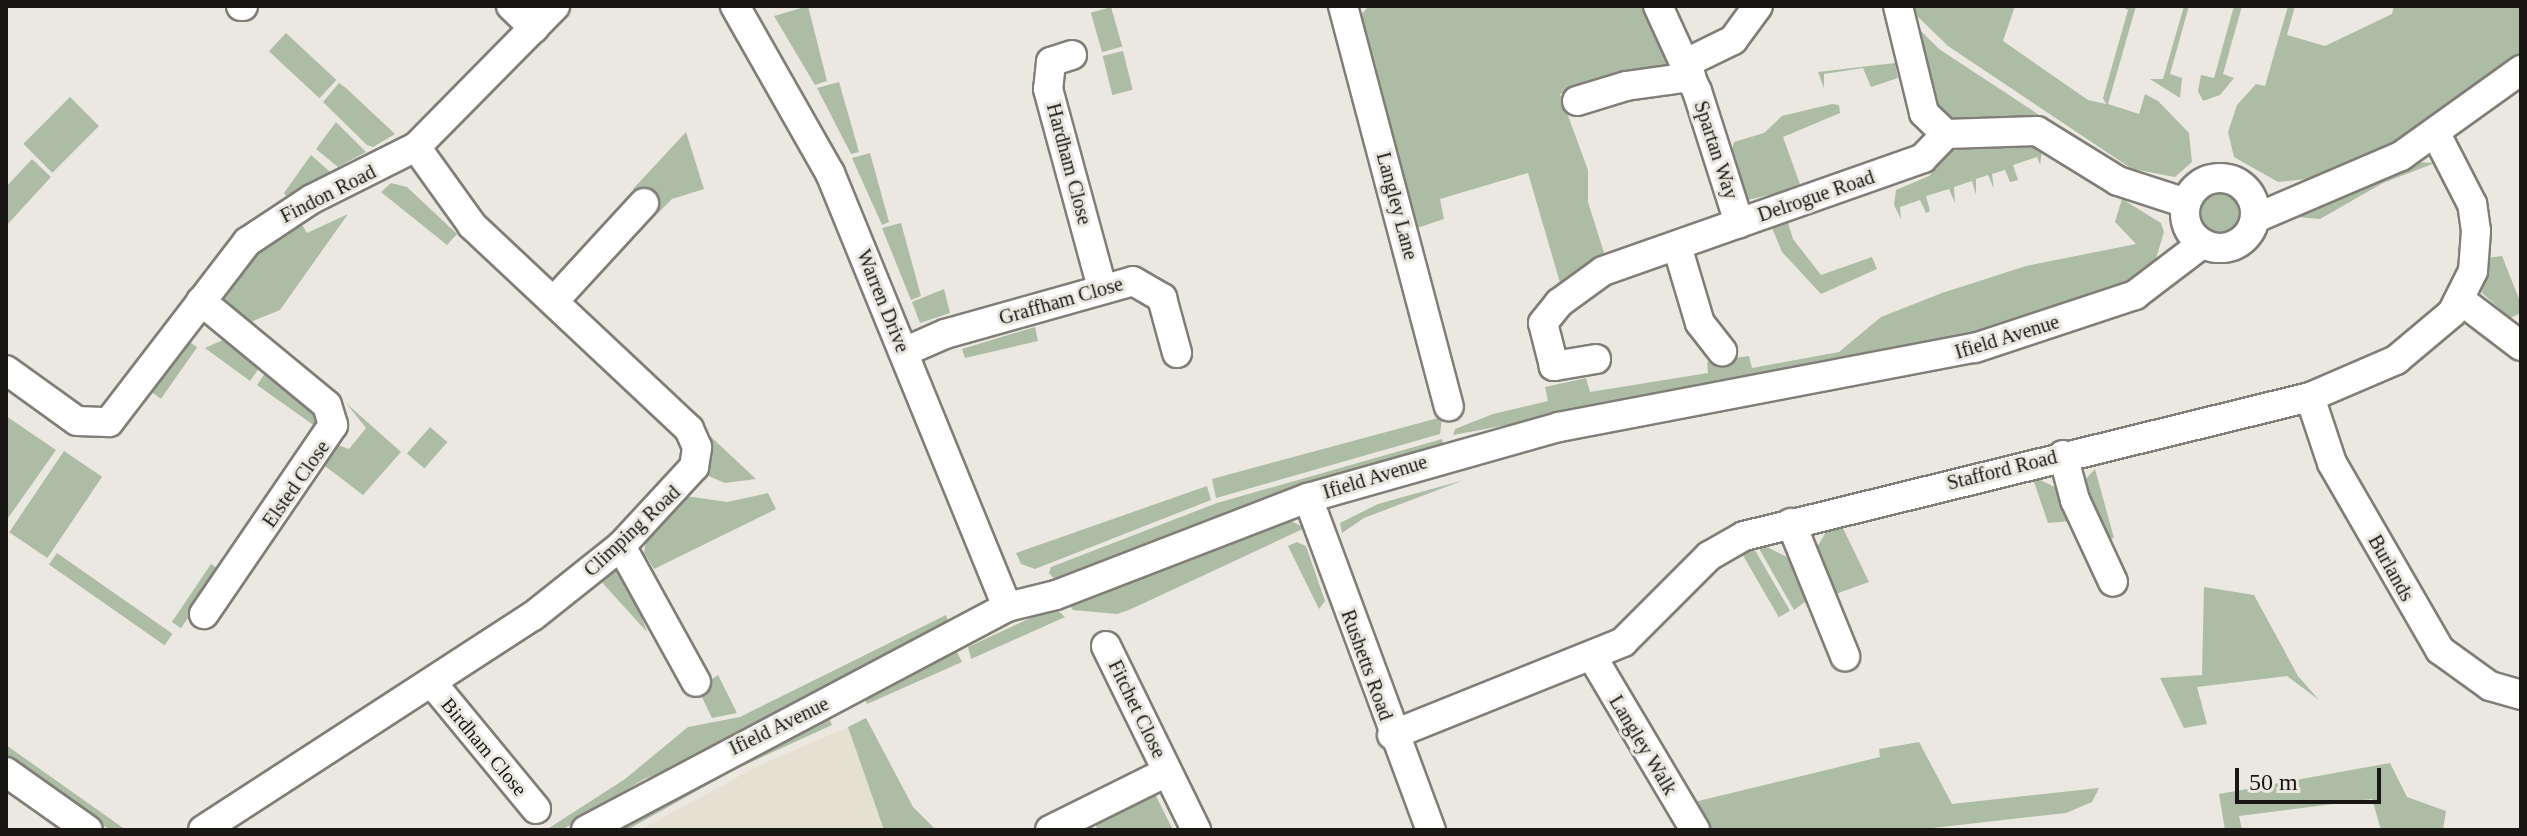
<!DOCTYPE html>
<html>
<head>
<meta charset="utf-8">
<style>
  body { margin:0 }
  #map { position:relative; width:2527px; height:836px; overflow:hidden; background:#ebe8e1; font-family:"Times New Roman",serif }
  div>[style] { position:absolute }
  [style*='--x'] { left:calc(var(--x)*1px); top:calc(var(--y)*1px); width:calc(var(--w)*1px); rotate:calc(var(--a)*1deg) }
  .built>* { inset:0; background:#e5e0d1 }
  .green>* { inset:0; background:#adbca4; transform-origin:0 0 }
  .round { border-radius:50% }
  .roads { filter:drop-shadow(2px 0 #807e77) drop-shadow(-2px 0 #807e77) drop-shadow(0 2px #807e77) drop-shadow(0 -2px #807e77) }
  .minor>* { height:28px; margin:-14px; padding:0 14px; transform-origin:14px; border-radius:14px; background:#fff }
  .minor>.ring { margin:-14px; padding:0; box-sizing:content-box; background:none; border:28px solid #fff; border-radius:50% }
  span { translate:-50% -50%; white-space:nowrap; text-align:center; line-height:1.15; -webkit-text-stroke:6px #ebe8e1; paint-order:stroke }
  .street-label { font-size:20px; color:#181714 }
  .frame { position:absolute; inset:0; border:8px solid #181714; pointer-events:none }
  .scale { position:absolute; left:2235px; top:768px; width:146px; height:36px; box-sizing:border-box; border:4px solid #181714; border-top:0; padding-left:10px; font-size:24px; line-height:28px; white-space:nowrap; color:#181714; -webkit-text-stroke:6px #ebe8e1; paint-order:stroke }
</style>
</head>
<body>
<div id="map">
  <div class="built">
    <div style="clip-path:polygon(848px 727px,884px 830px,640px 830px,758px 766px)"></div>
  </div>
  <div class="green">
    <div style="clip-path:polygon(808px 6px,827px 81px,815px 85px,774px 16px)"></div>
    <div style="clip-path:polygon(1369px 6px,1646px 6px,1668px 55px,1666px 68px,1560px 94px,1588px 170px,1588px 202px,1606px 259px,1561px 286px,1528px 173px,1440px 199px,1444px 219px,1417px 228px,1410px 219px,1359px 17px)"></div>
    <div style="clip-path:polygon(1913px 6px,2015px 6px,2003px 41px,2088px 100px,2106px 104px,2103px 98px,2128px 10px,2121px 6px,2136px 6px,2108px 104px,2139px 114px,2145px 94px,2158px 101px,2189px 133px,2192px 162px,2175px 177px,2132px 169px,1948px 46px,1915px 14px)"></div>
    <div style="clip-path:polygon(2184px 6px,2189px 6px,2170px 74px,2182px 78px,2180px 98px,2150px 79px,2163px 79px)"></div>
    <div style="clip-path:polygon(2234px 6px,2242px 6px,2223px 74px,2234px 78px,2220px 95px,2203px 101px,2198px 91px,2201px 75px,2214px 78px)"></div>
    <div style="clip-path:polygon(2288px 6px,2295px 6px,2287px 35px,2325px 46px,2392px 14px,2394px 6px,2521px 6px,2521px 54px,2401px 141px,2326px 177px,2278px 182px,2234px 157px,2228px 132px,2237px 105px,2256px 84px,2265px 86px)"></div>
    <div style="left:1111px;top:7px;width:41px;height:21px;rotate:74deg"></div>
    <div style="clip-path:polygon(1907px 17px,1939px 49px,2062px 130px,1961px 127px,1939px 114px)"></div>
    <div style="left:286px;top:33px;width:69px;height:25px;rotate:43deg"></div>
    <div style="left:1123px;top:51px;width:40px;height:21px;rotate:76deg"></div>
    <div style="clip-path:polygon(1895px 63px,1898px 78px,1871px 87px,1863px 68px,1824px 74px,1824px 88px,1818px 72px)"></div>
    <div style="clip-path:polygon(839px 82px,859px 152px,851px 154px,817px 88px)"></div>
    <div style="clip-path:polygon(339px 83px,346px 88px,395px 134px,373px 147px,367px 145px,323px 102px)"></div>
    <div style="left:70px;top:97px;width:41px;height:66px;rotate:45deg"></div>
    <div style="clip-path:polygon(1832px 104px,1839px 105px,1840px 113px,1783px 137px,1801px 187px,1748px 200px,1731px 154px,1734px 142px,1764px 133px,1782px 116px)"></div>
    <div style="clip-path:polygon(336px 122px,366px 152px,338px 167px,316px 149px)"></div>
    <div style="clip-path:polygon(686px 132px,704px 189px,672px 199px,658px 213px,633px 189px)"></div>
    <div style="clip-path:polygon(2019px 143px,2042px 151px,2040px 165px,2037px 157px,2013px 165px,2018px 180px,2010px 182px,2005px 170px,1992px 174px,1994px 189px,1988px 175px,1976px 179px,1976px 195px,1972px 181px,1954px 187px,1955px 203px,1949px 189px,1926px 196px,1930px 211px,1926px 213px,1920px 200px,1900px 207px,1901px 219px,1894px 205px,1896px 190px,1929px 176px,1950px 151px)"></div>
    <div style="clip-path:polygon(870px 153px,889px 222px,882px 225px,852px 158px)"></div>
    <div style="clip-path:polygon(311px 155px,330px 172px,286px 196px,284px 193px)"></div>
    <div style="clip-path:polygon(32px 159px,51px 177px,6px 226px,6px 187px)"></div>
    <div style="clip-path:polygon(2415px 162px,2435px 163px,2383px 183px,2320px 219px,2283px 216px,2355px 192px)"></div>
    <div style="clip-path:polygon(391px 183px,407px 187px,457px 234px,447px 245px,381px 192px)"></div>
    <div class="round" style="left:2196px;top:188px;width:50px;height:50px"></div>
    <div style="clip-path:polygon(2122px 199px,2161px 223px,2164px 232px,2155px 262px,2126px 284px,1999px 328px,1911px 351px,1453px 435px,1455px 429px,1493px 414px,1548px 401px,1545px 387px,1586px 378px,1590px 392px,1708px 373px,1707px 362px,1734px 358px,1749px 356px,1752px 368px,1839px 352px,1881px 317px,1942px 293px,2026px 266px,2136px 244px,2115px 222px)"></div>
    <div style="clip-path:polygon(348px 214px,280px 310px,248px 323px,225px 306px,223px 294px,247px 256px,298px 218px,307px 233px)"></div>
    <div style="clip-path:polygon(901px 223px,921px 296px,911px 300px,882px 228px)"></div>
    <div style="clip-path:polygon(1788px 223px,1793px 239px,1821px 275px,1872px 257px,1877px 269px,1821px 294px,1782px 252px,1772px 228px)"></div>
    <div style="clip-path:polygon(2502px 256px,2521px 304px,2521px 313px,2510px 318px,2482px 293px,2487px 258px)"></div>
    <div style="clip-path:polygon(944px 289px,950px 313px,920px 323px,912px 302px)"></div>
    <div style="clip-path:polygon(1035px 327px,1038px 341px,965px 358px,962px 349px)"></div>
    <div style="clip-path:polygon(234px 335px,262px 364px,250px 381px,205px 348px)"></div>
    <div style="left:184px;top:338px;width:16px;height:63px;rotate:35deg"></div>
    <div style="clip-path:polygon(268px 369px,317px 413px,319px 429px,257px 385px)"></div>
    <div style="clip-path:polygon(346px 403px,401px 452px,363px 495px,321px 463px,335px 444px,349px 449px,366px 428px)"></div>
    <div style="clip-path:polygon(6px 416px,56px 450px,6px 521px)"></div>
    <div style="clip-path:polygon(1442px 417px,1440px 434px,1216px 498px,1212px 479px)"></div>
    <div style="left:430px;top:427px;width:23px;height:35px;rotate:41deg"></div>
    <div style="clip-path:polygon(710px 436px,756px 479px,725px 483px,704px 474px)"></div>
    <div style="clip-path:polygon(1442px 439px,1443px 443px,1345px 474px,1056px 581px,1049px 573px,1051px 567px,1217px 503px)"></div>
    <div style="left:64px;top:451px;width:46px;height:98px;rotate:34deg"></div>
    <div style="clip-path:polygon(2095px 469px,2114px 538px,2100px 541px,2081px 484px)"></div>
    <div style="clip-path:polygon(2032px 476px,2061px 490px,2072px 521px,2048px 523px)"></div>
    <div style="clip-path:polygon(1464px 480px,1364px 518px,1342px 533px,1340px 523px,1378px 504px)"></div>
    <div style="clip-path:polygon(1207px 486px,1211px 500px,1035px 569px,1021px 564px,1016px 553px)"></div>
    <div style="clip-path:polygon(768px 493px,776px 509px,654px 569px,644px 553px,646px 541px,686px 496px,727px 502px)"></div>
    <div style="clip-path:polygon(1287px 519px,1305px 528px,1129px 610px,1117px 614px,1073px 610px,1066px 601px)"></div>
    <div style="clip-path:polygon(1840px 522px,1869px 582px,1833px 595px,1814px 552px,1831px 524px)"></div>
    <div style="clip-path:polygon(1297px 542px,1306px 546px,1325px 601px,1319px 609px,1288px 546px)"></div>
    <div style="left:1752px;top:545px;width:76px;height:13px;rotate:60deg"></div>
    <div style="clip-path:polygon(1763px 545px,1795px 561px,1813px 596px,1794px 610px,1758px 547px)"></div>
    <div style="left:57px;top:553px;width:141px;height:14px;rotate:35deg"></div>
    <div style="left:211px;top:564px;width:11px;height:70px;rotate:34deg"></div>
    <div style="clip-path:polygon(611px 571px,622px 572px,630px 584px,647px 632px,598px 578px)"></div>
    <div style="clip-path:polygon(2204px 587px,2254px 595px,2298px 676px,2319px 700px,2287px 676px,2197px 687px,2207px 724px,2184px 728px,2160px 678px,2202px 675px)"></div>
    <div style="clip-path:polygon(1054px 607px,1065px 617px,971px 659px,968px 647px)"></div>
    <div style="clip-path:polygon(946px 615px,950px 626px,685px 764px,644px 779px,562px 830px,546px 830px,625px 779px,688px 727px,740px 717px)"></div>
    <div style="clip-path:polygon(956px 650px,962px 662px,867px 704px,863px 694px)"></div>
    <div style="clip-path:polygon(718px 675px,737px 713px,712px 718px,698px 689px)"></div>
    <div style="clip-path:polygon(827px 713px,832px 725px,736px 769px,627px 830px,613px 830px)"></div>
    <div style="clip-path:polygon(866px 718px,913px 807px,936px 830px,884px 830px,848px 727px)"></div>
    <div style="clip-path:polygon(1919px 742px,1952px 804px,2099px 788px,2092px 802px,2066px 813px,1915px 830px,1709px 830px,1690px 803px,1880px 757px,1879px 749px)"></div>
    <div style="clip-path:polygon(6px 745px,126px 830px,110px 830px,75px 806px,6px 756px)"></div>
    <div style="clip-path:polygon(2390px 763px,2407px 797px,2446px 811px,2443px 830px,2381px 830px,2372px 799px,2239px 816px,2242px 830px,2225px 830px,2219px 794px)"></div>
    <div style="clip-path:polygon(1152px 788px,1173px 830px,1098px 830px,1092px 817px)"></div>
  </div>
  <div class="roads">
    <div class="minor">
      <div style="--x:241;--y:6;--w:2;--a:0"></div>
      <div style="--x:511;--y:6;--w:32;--a:44"></div>
      <div style="--x:735;--y:6;--w:192;--a:60.4"></div>
      <div style="--x:830;--y:173;--w:469;--a:67.8"></div>
      <div style="--x:1343;--y:6;--w:414;--a:75.2"></div>
      <div style="--x:1658;--y:6;--w:94;--a:65.4"></div>
      <div style="--x:1697;--y:91;--w:139;--a:72.3"></div>
      <div style="--x:1898;--y:6;--w:110;--a:76.3"></div>
      <div style="--x:1924;--y:113;--w:30;--a:44"></div>
      <div style="--x:1946;--y:134;--w:91;--a:-1.9"></div>
      <div style="--x:2037;--y:131;--w:95;--a:31.7"></div>
      <div style="--x:2118;--y:181;--w:71;--a:17.9"></div>
      <div style="--x:1072;--y:55;--w:22;--a:162"></div>
      <div style="--x:1051;--y:62;--w:27;--a:96"></div>
      <div style="--x:1048;--y:89;--w:206;--a:74.8"></div>
      <div style="--x:1684;--y:64;--w:55;--a:-26.1"></div>
      <div style="--x:1733;--y:40;--w:42;--a:-53.7"></div>
      <div style="--x:1577;--y:101;--w:51;--a:-17"></div>
      <div style="--x:1626;--y:86;--w:66;--a:-7.9"></div>
      <div class="ring" style="left:2185px;top:178px;width:42px;height:42px"></div>
      <div style="--x:2256;--y:218;--w:158;--a:-23.2"></div>
      <div style="--x:2401;--y:156;--w:148;--a:-35.6"></div>
      <div style="--x:1677;--y:246;--w:80;--a:73.4"></div>
      <div style="--x:1700;--y:323;--w:36;--a:52"></div>
      <div style="--x:201;--y:301;--w:163;--a:39.5"></div>
      <div style="--x:327;--y:405;--w:21;--a:73"></div>
      <div style="--x:333;--y:425;--w:229;--a:124.3"></div>
      <div style="--x:554;--y:301;--w:133;--a:-47.4"></div>
      <div style="--x:2462;--y:301;--w:74;--a:37.3"></div>
      <div style="--x:904;--y:352;--w:45;--a:-23.7"></div>
      <div style="--x:945;--y:334;--w:195;--a:-15.7"></div>
      <div style="--x:1133;--y:281;--w:34;--a:30"></div>
      <div style="--x:1162;--y:298;--w:57;--a:74.7"></div>
      <div style="--x:1596;--y:359;--w:43;--a:170.5"></div>
      <div style="--x:1554;--y:366;--w:44;--a:-104.3"></div>
      <div style="--x:1543;--y:323;--w:26;--a:-51"></div>
      <div style="--x:1559;--y:303;--w:54;--a:-36"></div>
      <div style="--x:1603;--y:271;--w:339;--a:-19.4"></div>
      <div style="--x:1923;--y:158;--w:33;--a:-46"></div>
      <div style="--x:6;--y:370;--w:87;--a:35.7"></div>
      <div style="--x:77;--y:421;--w:32;--a:2"></div>
      <div style="--x:109;--y:422;--w:227;--a:-52.5"></div>
      <div style="--x:247;--y:242;--w:78;--a:-33.5"></div>
      <div style="--x:312;--y:199;--w:116;--a:-26.6"></div>
      <div style="--x:416;--y:147;--w:198;--a:-45.4"></div>
      <div style="--x:2310;--y:397;--w:70;--a:71.6"></div>
      <div style="--x:2332;--y:463;--w:216;--a:60"></div>
      <div style="--x:2440;--y:650;--w:62;--a:35.8"></div>
      <div style="--x:2490;--y:686;--w:32;--a:16"></div>
      <div style="--x:2063;--y:455;--w:47;--a:75.1"></div>
      <div style="--x:2075;--y:500;--w:90;--a:65.1"></div>
      <div style="--x:1308;--y:498;--w:354;--a:69.7"></div>
      <div style="--x:1791;--y:523;--w:144;--a:67.9"></div>
      <div style="--x:621;--y:546;--w:155;--a:61.1"></div>
      <div style="--x:1106;--y:646;--w:205;--a:63.9"></div>
      <div style="--x:1593;--y:658;--w:200;--a:59.3"></div>
      <div style="--x:433;--y:684;--w:162;--a:50.5"></div>
      <div style="--x:1392;--y:735;--w:249;--a:-21.9"></div>
      <div style="--x:1623;--y:642;--w:122;--a:-45"></div>
      <div style="--x:1709;--y:556;--w:40;--a:-29.7"></div>
      <div style="--x:1744;--y:536;--w:583;--a:-13.8"></div>
      <div style="--x:2310;--y:397;--w:94;--a:-23.3"></div>
      <div style="--x:2396;--y:360;--w:73;--a:-40"></div>
      <div style="--x:2452;--y:313;--w:47;--a:-63.4"></div>
      <div style="--x:2473;--y:271;--w:40;--a:-85.7"></div>
      <div style="--x:2476;--y:231;--w:27;--a:-98"></div>
      <div style="--x:2472;--y:204;--w:79;--a:-117.2"></div>
      <div style="--x:6;--y:772;--w:100;--a:35.3"></div>
      <div style="--x:203;--y:830;--w:393;--a:-33"></div>
      <div style="--x:533;--y:616;--w:112;--a:-38.5"></div>
      <div style="--x:621;--y:546;--w:108;--a:-47.3"></div>
      <div style="--x:694;--y:467;--w:20;--a:-81"></div>
      <div style="--x:697;--y:447;--w:20;--a:-114"></div>
      <div style="--x:689;--y:429;--w:298;--a:-136.8"></div>
      <div style="--x:472;--y:225;--w:96;--a:-125.7"></div>
      <div style="--x:586;--y:830;--w:476;--a:-27.9"></div>
      <div style="--x:1007;--y:607;--w:50;--a:-13.8"></div>
      <div style="--x:1056;--y:595;--w:270;--a:-21.1"></div>
      <div style="--x:1308;--y:498;--w:261;--a:-15.8"></div>
      <div style="--x:1559;--y:427;--w:423;--a:-10.8"></div>
      <div style="--x:1975;--y:348;--w:169;--a:-18.3"></div>
      <div style="--x:2135;--y:295;--w:84;--a:-37.3"></div>
      <div style="--x:1050;--y:830;--w:131;--a:-26.4"></div>
    </div>
  </div>
  <div class="street-label">
    <span style="left:1716px;top:150px;rotate:72deg">Spartan Way</span>
    <span style="left:1069px;top:164px;rotate:75deg">Hardham Close</span>
    <span style="left:328px;top:194px;rotate:-27deg">Findon Road</span>
    <span style="left:1816px;top:196px;rotate:-19deg">Delrogue Road</span>
    <span style="left:1397px;top:206px;rotate:75deg">Langley Lane</span>
    <span style="left:883px;top:301px;rotate:68deg">Warren Drive</span>
    <span style="left:1061px;top:301px;rotate:-16deg">Graffham Close</span>
    <span style="left:2007px;top:337px;rotate:-17deg">Ifield Avenue</span>
    <span style="left:2002px;top:470px;rotate:-14deg">Stafford Road</span>
    <span style="left:1375px;top:477px;rotate:-17deg">Ifield Avenue</span>
    <span style="left:296px;top:484px;rotate:-55deg">Elsted Close</span>
    <span style="left:632px;top:531px;rotate:-43deg">Climping Road</span>
    <span style="left:2391px;top:568px;rotate:61deg">Burlands</span>
    <span style="left:1367px;top:665px;rotate:70deg">Rushetts Road</span>
    <span style="left:1137px;top:709px;rotate:64deg">Fitchet Close</span>
    <span style="left:779px;top:726px;rotate:-26deg">Ifield Avenue</span>
    <span style="left:1643px;top:745px;rotate:59deg">Langley Walk</span>
    <span style="left:484px;top:747px;rotate:50deg">Birdham Close</span>
  </div>
  <div class="frame"></div>
  <div class="scale">50 m</div>
</div>
</body>
</html>
